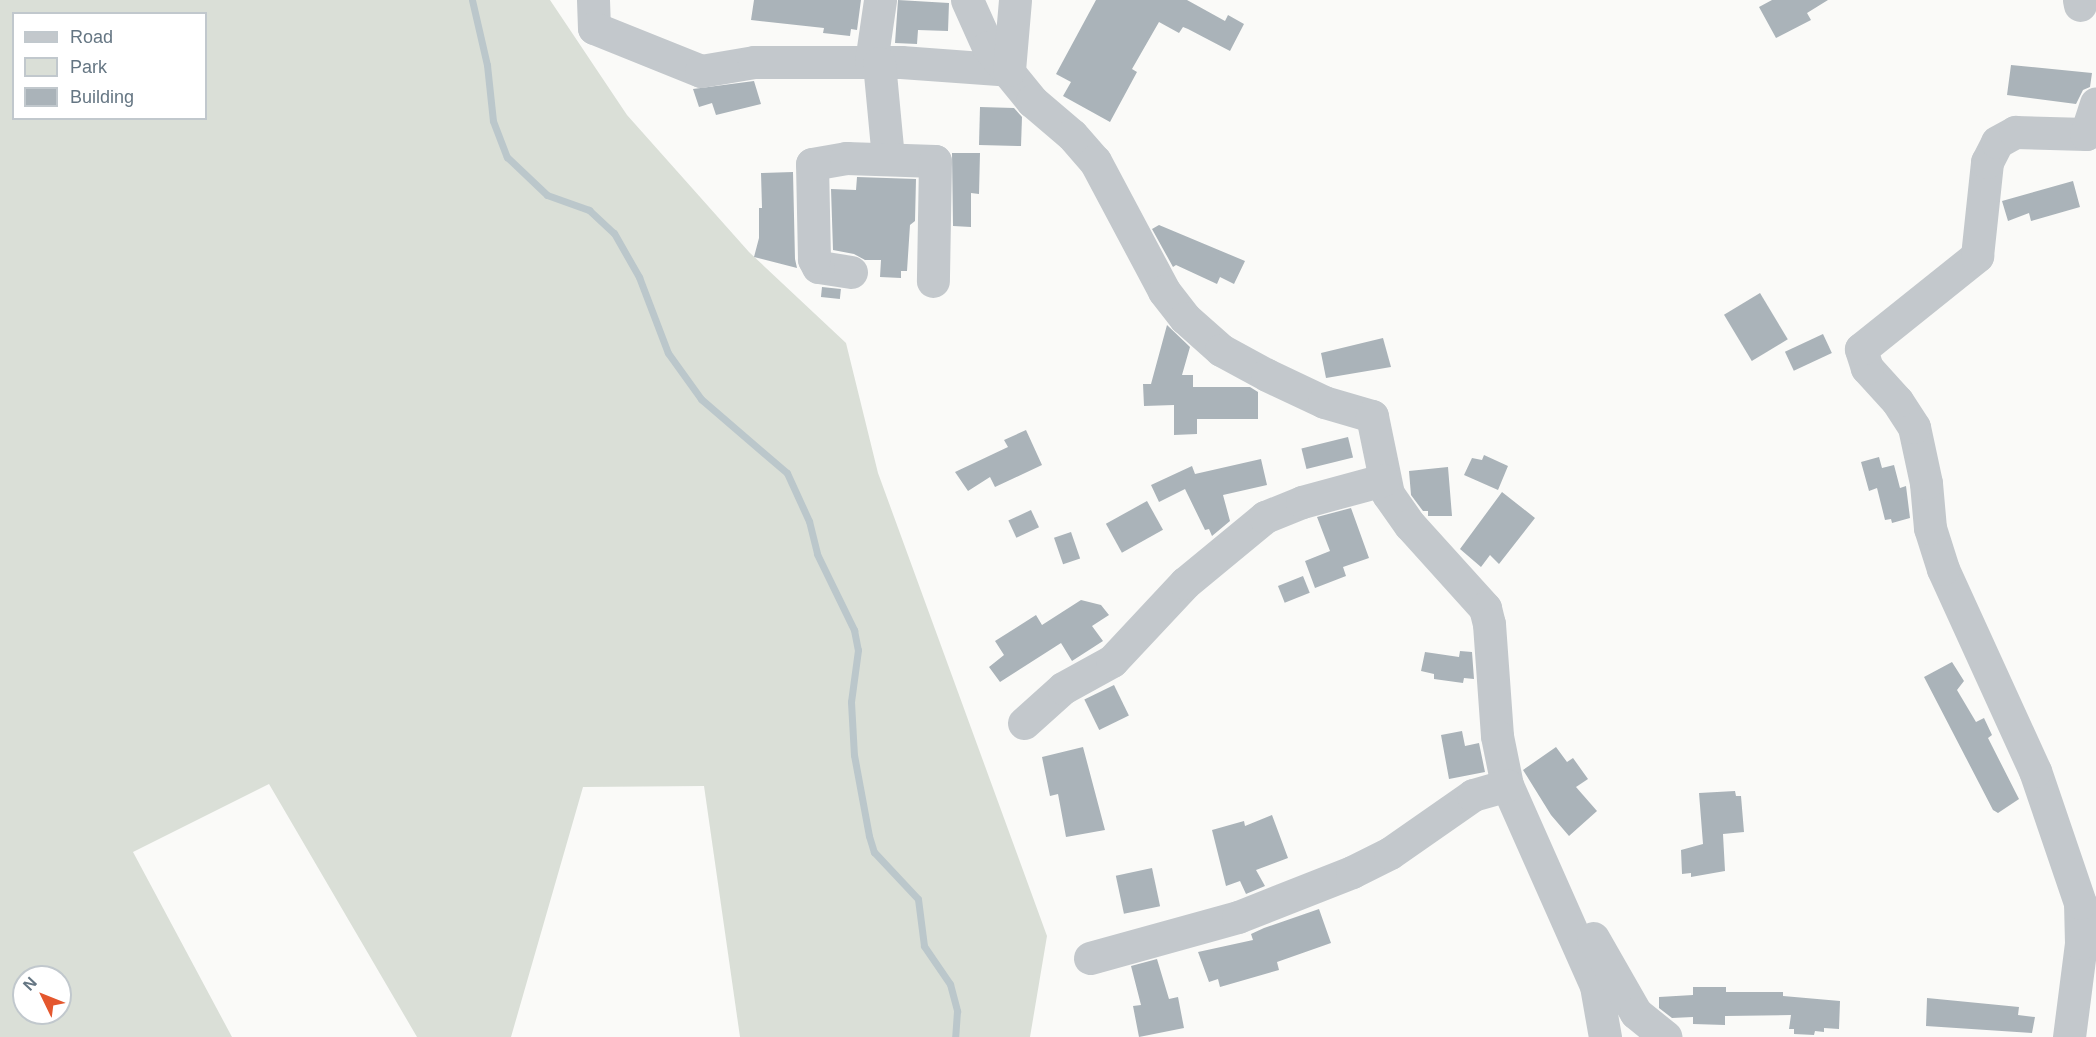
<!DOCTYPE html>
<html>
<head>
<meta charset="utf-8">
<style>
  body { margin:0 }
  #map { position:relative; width:2096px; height:1037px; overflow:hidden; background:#fafaf8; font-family:Helvetica,sans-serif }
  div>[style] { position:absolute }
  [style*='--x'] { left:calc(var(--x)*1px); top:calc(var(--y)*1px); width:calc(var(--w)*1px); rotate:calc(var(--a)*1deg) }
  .green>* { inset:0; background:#dadfd7 }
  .stream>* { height:7px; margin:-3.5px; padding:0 3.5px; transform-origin:3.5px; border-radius:3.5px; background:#bbc7cb }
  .building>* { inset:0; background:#aab3b9; transform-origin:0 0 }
  .minor>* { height:33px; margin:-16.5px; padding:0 16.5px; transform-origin:16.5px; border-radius:16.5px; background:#c3c8cc }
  span { translate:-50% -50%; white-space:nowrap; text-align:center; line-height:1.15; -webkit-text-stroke:6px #fff; paint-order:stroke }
  .legend { position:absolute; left:12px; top:12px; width:195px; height:108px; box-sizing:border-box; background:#fff; border:2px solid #c1c8cd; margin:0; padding:8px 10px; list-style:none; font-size:18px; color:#657683 }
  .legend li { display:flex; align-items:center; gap:12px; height:30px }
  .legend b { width:30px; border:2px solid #c1c8cd }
  .north { position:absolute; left:12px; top:965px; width:60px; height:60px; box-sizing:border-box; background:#fff; border:2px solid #c1c8cd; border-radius:50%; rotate:313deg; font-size:16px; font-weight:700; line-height:24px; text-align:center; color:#657683 }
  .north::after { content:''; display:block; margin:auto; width:21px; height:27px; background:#e4572e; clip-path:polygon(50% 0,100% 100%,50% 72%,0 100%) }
</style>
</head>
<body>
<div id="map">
  <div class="green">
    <div style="clip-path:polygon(evenodd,0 0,550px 0,627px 115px,749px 252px,846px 343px,878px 473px,1047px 936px,1030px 1037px,740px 1037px,704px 786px,583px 787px,511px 1037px,417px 1037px,269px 784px,133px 852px,232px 1037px,0 1037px,0 0,14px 14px,206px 14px,206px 118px,14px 118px,14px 14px,0 0,24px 977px,60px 977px,60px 1013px,24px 1013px,24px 977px)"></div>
  </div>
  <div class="stream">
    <div style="--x:472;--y:0;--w:67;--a:77"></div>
    <div style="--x:487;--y:65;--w:56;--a:83.9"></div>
    <div style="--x:493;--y:121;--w:39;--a:69"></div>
    <div style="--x:507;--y:157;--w:55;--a:43.5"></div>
    <div style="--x:547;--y:195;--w:45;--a:19.7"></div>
    <div style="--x:589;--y:210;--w:34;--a:43"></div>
    <div style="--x:614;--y:233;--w:51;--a:60.4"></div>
    <div style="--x:639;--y:277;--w:81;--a:69.1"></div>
    <div style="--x:668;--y:353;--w:57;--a:54.3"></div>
    <div style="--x:701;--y:399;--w:113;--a:40.7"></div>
    <div style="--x:787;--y:473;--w:53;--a:65.4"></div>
    <div style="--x:809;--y:521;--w:34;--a:76"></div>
    <div style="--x:817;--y:554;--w:85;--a:64"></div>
    <div style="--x:854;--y:630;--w:20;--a:79"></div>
    <div style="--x:858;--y:650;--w:52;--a:97.7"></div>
    <div style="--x:851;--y:702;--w:53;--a:86.8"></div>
    <div style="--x:854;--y:755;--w:82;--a:79.5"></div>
    <div style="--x:869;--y:836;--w:17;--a:73"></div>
    <div style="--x:874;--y:852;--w:64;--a:46.9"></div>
    <div style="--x:918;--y:899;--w:47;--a:82.7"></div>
    <div style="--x:924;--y:946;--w:46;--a:55.6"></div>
    <div style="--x:950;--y:984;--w:28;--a:75"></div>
    <div style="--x:957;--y:1011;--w:26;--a:94"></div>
  </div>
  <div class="building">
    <div style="clip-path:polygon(754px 0,861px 0,857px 30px,851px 29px,850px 36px,823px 33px,824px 28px,751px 20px)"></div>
    <div style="clip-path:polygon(898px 0,949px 3px,948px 31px,918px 30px,917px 44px,895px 43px)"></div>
    <div style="clip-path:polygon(1096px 0,1187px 0,1225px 21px,1228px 15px,1244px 24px,1230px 51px,1188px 29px,1183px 27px,1179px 33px,1159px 22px,1132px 69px,1137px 72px,1110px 122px,1063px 96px,1071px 82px,1056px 74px)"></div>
    <div style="clip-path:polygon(1772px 0,1828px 0,1807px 13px,1811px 20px,1776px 38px,1759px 7px)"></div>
    <div style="clip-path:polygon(2011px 65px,2092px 73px,2090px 87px,2083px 90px,2076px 104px,2007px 95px)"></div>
    <div style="clip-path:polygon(754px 81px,761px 104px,716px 115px,712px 103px,699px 107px,693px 89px)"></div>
    <div style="clip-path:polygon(980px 107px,1014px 108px,1022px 117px,1021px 146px,979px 145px)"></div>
    <div style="clip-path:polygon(952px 153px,980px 153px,979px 194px,971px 193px,971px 227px,953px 226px)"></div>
    <div style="clip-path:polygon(793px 172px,795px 259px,797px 268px,754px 257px,759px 238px,759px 208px,762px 208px,761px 173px)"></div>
    <div style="clip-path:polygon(857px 177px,916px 179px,915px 221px,910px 225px,907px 271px,901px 271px,901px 278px,880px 277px,881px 260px,865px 260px,854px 254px,833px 250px,831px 189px,856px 190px)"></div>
    <div style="clip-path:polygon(2073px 181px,2080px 207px,2031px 221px,2029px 213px,2008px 221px,2002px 201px)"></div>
    <div style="clip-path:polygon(1159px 225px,1245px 261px,1234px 284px,1220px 277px,1217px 284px,1176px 265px,1173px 267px,1152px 229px)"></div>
    <div style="left:822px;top:287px;width:19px;height:10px;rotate:6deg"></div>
    <div style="left:1760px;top:293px;width:54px;height:42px;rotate:59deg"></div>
    <div style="clip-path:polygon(1167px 325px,1190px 347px,1182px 375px,1193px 375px,1193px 387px,1250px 387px,1258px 392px,1258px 419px,1197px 419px,1197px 434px,1174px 435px,1174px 405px,1144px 406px,1143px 384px,1151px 384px)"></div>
    <div style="left:1823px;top:334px;width:21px;height:42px;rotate:65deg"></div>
    <div style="clip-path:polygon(1383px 338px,1391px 367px,1326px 378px,1321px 353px)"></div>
    <div style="clip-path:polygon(1026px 430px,1042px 465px,995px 487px,990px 477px,968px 491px,955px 472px,1008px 447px,1004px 440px)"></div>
    <div style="left:1348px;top:437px;width:21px;height:48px;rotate:76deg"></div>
    <div style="clip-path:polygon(1484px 455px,1508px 466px,1498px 490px,1464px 475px,1472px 458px,1482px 460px)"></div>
    <div style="clip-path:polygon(1879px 457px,1882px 468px,1894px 465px,1900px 488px,1906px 486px,1910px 518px,1892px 523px,1891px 519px,1885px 520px,1877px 488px,1869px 491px,1861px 462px)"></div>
    <div style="clip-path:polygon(1261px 459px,1267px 485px,1223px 495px,1230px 521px,1212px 536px,1209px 529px,1205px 530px,1185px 489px,1159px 502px,1151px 485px,1192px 466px,1195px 474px)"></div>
    <div style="clip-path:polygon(1448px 467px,1452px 516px,1428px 516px,1428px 511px,1423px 511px,1411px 495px,1409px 471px)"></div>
    <div style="clip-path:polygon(1502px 492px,1535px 518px,1499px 564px,1490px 555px,1481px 567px,1460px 549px)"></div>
    <div style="left:1147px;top:501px;width:33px;height:47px;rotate:61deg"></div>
    <div style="clip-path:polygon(1351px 508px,1369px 558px,1343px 567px,1346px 576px,1315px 588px,1305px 561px,1330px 551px,1317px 517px)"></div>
    <div style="left:1031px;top:510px;width:19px;height:25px;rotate:65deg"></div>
    <div style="left:1071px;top:532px;width:28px;height:18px;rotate:71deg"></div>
    <div style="left:1303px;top:576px;width:18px;height:27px;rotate:68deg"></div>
    <div style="clip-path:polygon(1081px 600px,1101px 605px,1109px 615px,1092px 626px,1103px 641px,1072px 661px,1061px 643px,1000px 682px,989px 667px,1004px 655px,995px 641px,1036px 615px,1042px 625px)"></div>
    <div style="clip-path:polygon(1460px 651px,1472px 652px,1474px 679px,1464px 678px,1463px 683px,1434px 679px,1434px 674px,1421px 671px,1425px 652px,1459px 657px)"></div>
    <div style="clip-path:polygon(1952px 662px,1964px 681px,1957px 690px,1976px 722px,1984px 718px,1992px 735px,1988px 738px,2019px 799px,1998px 813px,1993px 810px,1924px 677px)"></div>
    <div style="left:1114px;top:685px;width:34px;height:33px;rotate:64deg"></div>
    <div style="clip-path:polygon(1462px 731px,1465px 746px,1479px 743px,1485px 772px,1449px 779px,1441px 735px)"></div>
    <div style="clip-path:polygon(1083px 747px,1105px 830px,1066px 837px,1058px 794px,1050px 796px,1042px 757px)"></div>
    <div style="clip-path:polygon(1556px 747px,1567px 762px,1573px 758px,1588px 779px,1576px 787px,1597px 811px,1569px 836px,1551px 815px,1523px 770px)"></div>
    <div style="clip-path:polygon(1735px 791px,1736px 796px,1741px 796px,1744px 832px,1723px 834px,1725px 871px,1691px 877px,1691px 873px,1682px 874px,1681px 850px,1703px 844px,1699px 793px)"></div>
    <div style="clip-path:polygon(1272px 815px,1288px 858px,1256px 870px,1265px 886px,1246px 894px,1240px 881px,1226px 886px,1212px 830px,1244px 821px,1245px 826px)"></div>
    <div style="left:1152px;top:868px;width:39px;height:37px;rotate:78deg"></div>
    <div style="clip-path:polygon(1319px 909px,1331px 943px,1277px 962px,1279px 970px,1220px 987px,1218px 979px,1209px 982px,1198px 952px,1253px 940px,1251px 934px,1264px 928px)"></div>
    <div style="clip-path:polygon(1157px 959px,1169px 999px,1178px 997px,1184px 1028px,1139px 1037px,1133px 1006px,1141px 1005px,1131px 966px)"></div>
    <div style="clip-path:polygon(1693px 987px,1726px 987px,1726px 992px,1783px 992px,1783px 996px,1840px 1001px,1839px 1029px,1824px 1028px,1824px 1032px,1815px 1031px,1814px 1035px,1794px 1034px,1794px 1029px,1789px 1029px,1791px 1015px,1725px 1016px,1725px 1025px,1693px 1024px,1693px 1017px,1672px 1018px,1659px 1008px,1659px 997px,1693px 995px)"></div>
    <div style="clip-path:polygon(1927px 998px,2019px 1007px,2018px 1015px,2035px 1017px,2032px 1033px,1926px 1026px)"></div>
  </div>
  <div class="minor">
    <div style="--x:593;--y:0;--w:28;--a:88"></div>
    <div style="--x:594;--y:28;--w:115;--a:21.9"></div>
    <div style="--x:701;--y:71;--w:54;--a:-9.6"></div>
    <div style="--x:754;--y:62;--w:147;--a:0"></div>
    <div style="--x:901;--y:62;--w:108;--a:4.2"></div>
    <div style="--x:967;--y:0;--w:51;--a:65.9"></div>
    <div style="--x:988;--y:47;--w:70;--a:50.8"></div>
    <div style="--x:1032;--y:101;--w:52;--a:40.4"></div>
    <div style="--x:1072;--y:135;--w:35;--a:49"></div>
    <div style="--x:1095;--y:161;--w:147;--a:62"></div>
    <div style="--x:1164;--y:291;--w:34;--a:52"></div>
    <div style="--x:1185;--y:318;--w:48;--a:41.6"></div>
    <div style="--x:1221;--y:350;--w:52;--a:28.5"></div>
    <div style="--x:1267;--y:375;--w:63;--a:25.3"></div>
    <div style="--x:1324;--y:402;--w:50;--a:16.3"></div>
    <div style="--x:1372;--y:416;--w:80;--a:78.4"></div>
    <div style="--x:1388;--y:494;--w:38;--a:55"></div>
    <div style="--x:1410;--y:525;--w:112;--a:47.9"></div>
    <div style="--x:1485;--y:608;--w:16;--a:76"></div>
    <div style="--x:1489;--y:624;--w:112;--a:85.9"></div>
    <div style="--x:1497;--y:736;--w:50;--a:78.5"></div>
    <div style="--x:1507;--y:785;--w:220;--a:66.1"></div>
    <div style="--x:1596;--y:986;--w:52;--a:80"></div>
    <div style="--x:2079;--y:0;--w:5;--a:79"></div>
    <div style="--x:871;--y:62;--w:63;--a:-81.7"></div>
    <div style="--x:879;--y:63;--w:95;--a:84.6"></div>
    <div style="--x:1009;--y:70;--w:70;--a:-85.1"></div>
    <div style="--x:851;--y:272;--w:33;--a:-171"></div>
    <div style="--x:818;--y:267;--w:9;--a:-117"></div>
    <div style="--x:814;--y:259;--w:95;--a:-91.2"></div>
    <div style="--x:812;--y:164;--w:35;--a:-10"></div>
    <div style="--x:846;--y:158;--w:89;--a:1.9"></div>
    <div style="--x:935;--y:161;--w:120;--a:91"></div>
    <div style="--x:1024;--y:723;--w:52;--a:-41.9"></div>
    <div style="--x:1063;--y:688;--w:56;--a:-28.9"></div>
    <div style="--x:1112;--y:661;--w:107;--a:-46.9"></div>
    <div style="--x:1185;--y:583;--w:104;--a:-39.5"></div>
    <div style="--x:1265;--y:517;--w:40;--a:-22"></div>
    <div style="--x:1302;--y:502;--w:84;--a:-15.2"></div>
    <div style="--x:1593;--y:938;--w:86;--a:60.2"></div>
    <div style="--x:1636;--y:1013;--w:38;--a:39"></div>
    <div style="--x:1090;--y:958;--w:154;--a:-15.5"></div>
    <div style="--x:1238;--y:917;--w:123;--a:-21.5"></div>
    <div style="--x:1352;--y:872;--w:42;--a:-26.6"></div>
    <div style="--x:1390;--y:853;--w:101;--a:-34.9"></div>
    <div style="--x:1473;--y:795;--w:35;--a:-16"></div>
    <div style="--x:2069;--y:1037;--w:95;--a:-82.7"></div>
    <div style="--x:2081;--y:943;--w:40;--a:-91.4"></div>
    <div style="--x:2080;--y:903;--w:139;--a:-108.8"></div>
    <div style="--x:2035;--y:771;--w:222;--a:-114.5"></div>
    <div style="--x:1943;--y:569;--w:43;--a:-107.6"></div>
    <div style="--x:1930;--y:528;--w:45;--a:-95.1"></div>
    <div style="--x:1926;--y:483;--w:57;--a:-102.1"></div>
    <div style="--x:1914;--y:427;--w:31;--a:-123"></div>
    <div style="--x:1897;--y:401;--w:45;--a:-132.3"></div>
    <div style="--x:1867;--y:368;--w:20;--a:-108"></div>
    <div style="--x:1861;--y:349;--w:149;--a:-38.7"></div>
    <div style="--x:1977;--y:256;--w:95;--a:-83.9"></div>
    <div style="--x:1987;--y:162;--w:22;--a:-63"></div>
    <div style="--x:1997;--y:142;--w:21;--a:-29"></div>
    <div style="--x:2015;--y:132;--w:71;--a:1.6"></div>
    <div style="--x:2086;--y:134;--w:32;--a:-72"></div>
  </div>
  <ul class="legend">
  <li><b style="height:8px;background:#c3c8cc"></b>Road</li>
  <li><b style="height:16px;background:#dadfd7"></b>Park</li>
  <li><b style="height:16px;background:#aab3b9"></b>Building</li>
  </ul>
  <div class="north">N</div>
</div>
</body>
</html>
